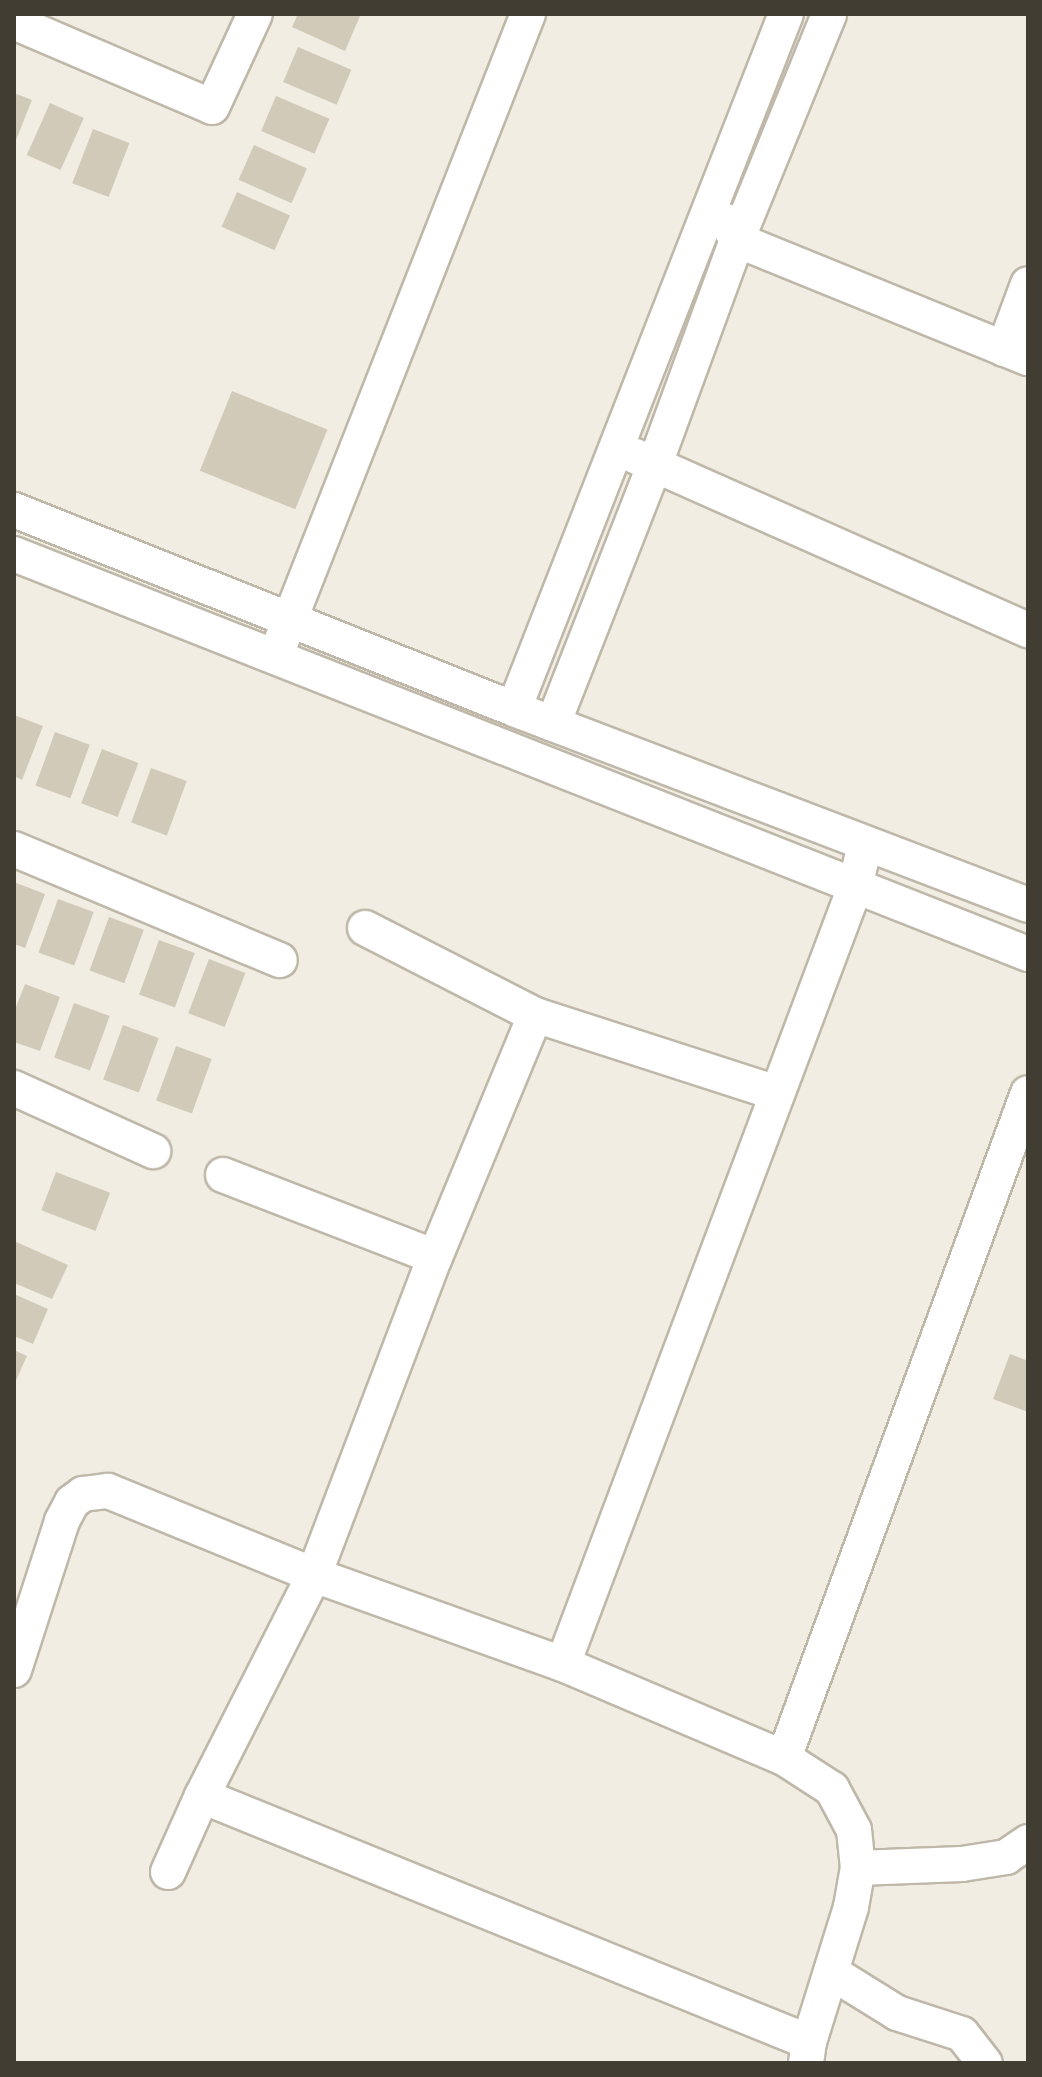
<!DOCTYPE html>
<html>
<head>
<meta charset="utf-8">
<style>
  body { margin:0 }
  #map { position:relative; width:1042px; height:2077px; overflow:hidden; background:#f1ede3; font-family:Lato,sans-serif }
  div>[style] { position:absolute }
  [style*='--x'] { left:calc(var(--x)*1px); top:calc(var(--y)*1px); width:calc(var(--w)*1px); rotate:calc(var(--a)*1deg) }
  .building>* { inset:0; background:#d2cab9; transform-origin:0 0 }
  .roads { filter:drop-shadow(2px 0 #bfb8a9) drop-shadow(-2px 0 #bfb8a9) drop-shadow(0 2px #bfb8a9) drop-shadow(0 -2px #bfb8a9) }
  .minor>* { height:34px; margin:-17px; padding:0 17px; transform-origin:17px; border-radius:17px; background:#fff }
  span { translate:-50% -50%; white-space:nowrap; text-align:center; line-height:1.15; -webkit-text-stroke:6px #fff; paint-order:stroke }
  .frame { position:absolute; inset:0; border:16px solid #423d33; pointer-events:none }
</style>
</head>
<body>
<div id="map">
  <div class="building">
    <div style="clip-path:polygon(298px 14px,355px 14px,360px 16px,345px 51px,292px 27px)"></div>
    <div style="left:298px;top:47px;width:58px;height:38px;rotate:23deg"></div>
    <div style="clip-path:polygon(14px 93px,32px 100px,14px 145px)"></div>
    <div style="left:276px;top:96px;width:58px;height:38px;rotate:23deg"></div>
    <div style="left:50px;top:103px;width:37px;height:57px;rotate:24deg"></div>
    <div style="left:93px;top:129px;width:39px;height:58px;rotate:21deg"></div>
    <div style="left:254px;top:145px;width:58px;height:38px;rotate:24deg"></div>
    <div style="left:237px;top:192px;width:58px;height:38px;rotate:24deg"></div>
    <div style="left:232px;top:391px;width:103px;height:86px;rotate:22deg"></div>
    <div style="clip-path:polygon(14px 715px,43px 726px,22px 780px,14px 776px)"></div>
    <div style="left:55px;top:732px;width:37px;height:57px;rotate:20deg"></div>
    <div style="left:102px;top:749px;width:39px;height:58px;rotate:21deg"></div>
    <div style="left:151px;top:768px;width:38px;height:58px;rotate:20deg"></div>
    <div style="clip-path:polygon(14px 882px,45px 894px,25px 948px,14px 944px)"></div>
    <div style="left:58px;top:899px;width:38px;height:57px;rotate:20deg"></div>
    <div style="left:109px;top:917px;width:37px;height:57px;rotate:20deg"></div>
    <div style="left:159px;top:940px;width:38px;height:58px;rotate:20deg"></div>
    <div style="left:209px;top:959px;width:39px;height:58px;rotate:21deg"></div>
    <div style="clip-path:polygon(25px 984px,60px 997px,40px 1051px,14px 1042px,14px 1012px)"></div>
    <div style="left:74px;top:1003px;width:38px;height:58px;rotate:20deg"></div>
    <div style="left:123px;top:1025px;width:38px;height:58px;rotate:20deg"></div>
    <div style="left:176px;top:1046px;width:38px;height:58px;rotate:20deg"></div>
    <div style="left:56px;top:1172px;width:58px;height:41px;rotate:21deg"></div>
    <div style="clip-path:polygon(14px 1241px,68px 1265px,52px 1299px,14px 1283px)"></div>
    <div style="clip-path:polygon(14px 1294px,48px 1309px,33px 1344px,14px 1336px)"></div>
    <div style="clip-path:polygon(14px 1350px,27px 1356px,14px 1385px)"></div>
    <div style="clip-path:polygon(1010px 1354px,1028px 1361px,1028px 1412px,993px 1399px)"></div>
  </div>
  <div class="roads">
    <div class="minor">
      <div style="--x:14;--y:22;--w:215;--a:23.2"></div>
      <div style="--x:212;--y:107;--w:102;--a:-65.2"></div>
      <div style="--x:726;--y:221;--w:22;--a:60"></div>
      <div style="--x:737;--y:240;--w:314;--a:22.1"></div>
      <div style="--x:1004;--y:349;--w:69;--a:-69.7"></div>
      <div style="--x:635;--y:456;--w:430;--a:23.9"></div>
      <div style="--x:14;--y:510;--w:538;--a:21.7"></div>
      <div style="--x:514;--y:709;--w:550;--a:20.87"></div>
      <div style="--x:14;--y:554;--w:1090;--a:21.53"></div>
      <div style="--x:281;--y:642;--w:675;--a:-68.53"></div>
      <div style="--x:514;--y:709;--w:746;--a:-68.63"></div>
      <div style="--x:553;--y:724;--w:279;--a:-68.6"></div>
      <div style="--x:655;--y:464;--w:239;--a:-69.9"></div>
      <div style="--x:737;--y:240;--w:244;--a:-67.8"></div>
      <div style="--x:14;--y:849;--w:288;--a:22.7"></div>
      <div style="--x:365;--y:928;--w:191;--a:27.1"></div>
      <div style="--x:535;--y:1015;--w:254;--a:17.9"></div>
      <div style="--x:14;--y:1088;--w:153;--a:24.4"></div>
      <div style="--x:223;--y:1175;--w:227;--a:21.1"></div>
      <div style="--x:14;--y:1670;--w:157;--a:-72.1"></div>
      <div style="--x:62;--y:1521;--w:21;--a:-62"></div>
      <div style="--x:72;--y:1502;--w:14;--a:-36"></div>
      <div style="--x:83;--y:1494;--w:25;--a:-7"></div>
      <div style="--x:108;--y:1491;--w:222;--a:22.2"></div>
      <div style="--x:314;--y:1575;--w:264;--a:19.7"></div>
      <div style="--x:784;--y:1758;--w:708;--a:-69.85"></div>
      <div style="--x:202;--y:1796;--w:655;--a:22.06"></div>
      <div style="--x:858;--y:1868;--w:104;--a:-2.2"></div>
      <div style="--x:962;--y:1864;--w:45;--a:-9"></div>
      <div style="--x:1006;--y:1857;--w:27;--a:-34"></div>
      <div style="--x:168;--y:1872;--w:83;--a:-65.9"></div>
      <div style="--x:202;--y:1796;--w:248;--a:-63.1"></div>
      <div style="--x:314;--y:1575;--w:340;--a:-69.2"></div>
      <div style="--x:435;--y:1257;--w:262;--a:-67.5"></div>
      <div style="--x:831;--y:1972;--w:78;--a:31.8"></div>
      <div style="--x:897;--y:2013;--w:68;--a:17.9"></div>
      <div style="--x:962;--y:2034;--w:37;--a:52"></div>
      <div style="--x:806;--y:2063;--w:21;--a:-82"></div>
      <div style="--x:809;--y:2042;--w:141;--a:-72.7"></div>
      <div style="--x:851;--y:1907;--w:40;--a:-80"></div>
      <div style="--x:858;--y:1868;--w:38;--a:-96"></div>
      <div style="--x:854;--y:1830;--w:47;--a:-118.2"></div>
      <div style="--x:832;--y:1789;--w:57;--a:-147.1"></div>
      <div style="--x:784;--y:1758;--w:240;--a:-157"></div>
      <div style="--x:563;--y:1664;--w:830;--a:-69.4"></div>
      <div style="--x:855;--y:887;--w:44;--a:-76.9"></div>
    </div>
  </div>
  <div class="frame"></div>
</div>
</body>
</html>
